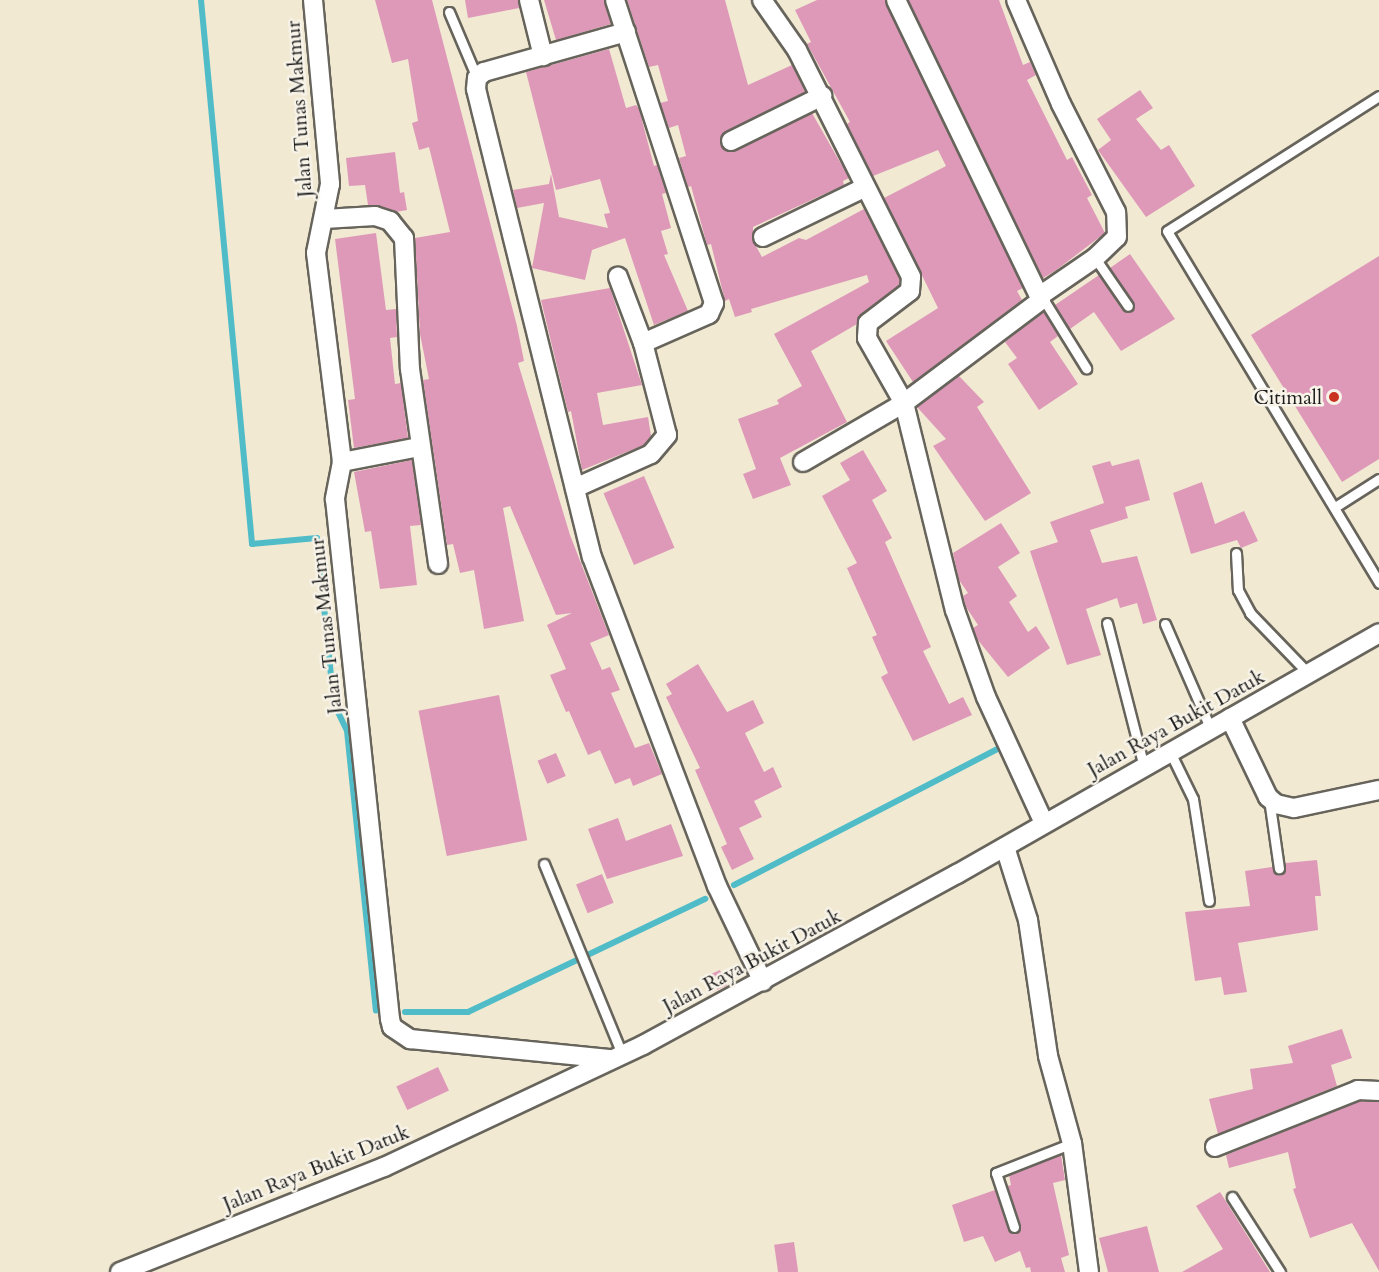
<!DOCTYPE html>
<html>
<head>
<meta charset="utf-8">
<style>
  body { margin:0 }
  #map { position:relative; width:1379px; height:1272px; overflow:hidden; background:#f1e9d2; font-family:Cardo,serif }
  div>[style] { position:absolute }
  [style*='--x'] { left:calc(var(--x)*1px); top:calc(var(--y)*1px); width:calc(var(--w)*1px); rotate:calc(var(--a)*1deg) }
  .stream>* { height:6px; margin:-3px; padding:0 3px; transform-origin:3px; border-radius:3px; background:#4fbcc8 }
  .building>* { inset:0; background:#de99b9; transform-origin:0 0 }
  .roads { filter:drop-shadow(2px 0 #67645c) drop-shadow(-2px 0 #67645c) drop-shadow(0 2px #67645c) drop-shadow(0 -2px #67645c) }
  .service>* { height:9px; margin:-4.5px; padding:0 4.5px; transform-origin:4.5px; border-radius:4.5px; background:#fff }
  .minor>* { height:18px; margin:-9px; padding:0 9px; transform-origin:9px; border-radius:9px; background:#fff }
  .dots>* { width:16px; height:16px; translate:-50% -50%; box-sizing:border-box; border:3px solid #f7f3e8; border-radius:50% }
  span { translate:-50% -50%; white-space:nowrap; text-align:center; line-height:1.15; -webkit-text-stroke:5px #f7f3e8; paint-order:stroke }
  .street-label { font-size:20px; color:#1c1c1c }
  .poi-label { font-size:20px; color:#1c1c1c }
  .right { translate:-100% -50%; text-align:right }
</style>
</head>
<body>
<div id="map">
  <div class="stream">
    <div style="--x:201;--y:0;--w:546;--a:84.64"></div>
    <div style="--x:252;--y:544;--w:65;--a:-5.3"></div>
    <div style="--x:317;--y:538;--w:167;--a:84.2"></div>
    <div style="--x:334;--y:704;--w:30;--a:64"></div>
    <div style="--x:347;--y:731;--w:281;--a:84.1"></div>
    <div style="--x:734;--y:885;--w:303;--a:-27.3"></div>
    <div style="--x:405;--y:1012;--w:63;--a:0"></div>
    <div style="--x:468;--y:1012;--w:263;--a:-25.5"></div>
  </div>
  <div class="building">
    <div style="clip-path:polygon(375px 0,432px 0,517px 326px,524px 361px,518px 363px,570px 535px,609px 635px,590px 643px,602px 670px,610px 667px,620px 690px,611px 693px,635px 748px,649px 743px,662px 774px,633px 786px,630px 778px,615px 784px,600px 750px,588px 755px,569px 711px,566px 712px,550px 675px,566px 669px,547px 625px,572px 613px,556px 615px,510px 506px,503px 508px,524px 621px,484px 629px,474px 570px,460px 573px,453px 544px,447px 545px,423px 380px,429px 379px,420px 334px,415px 238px,450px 232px,429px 147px,419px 150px,412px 123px,418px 121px,408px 59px,392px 63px)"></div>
    <div style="clip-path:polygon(465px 0,518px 0,519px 8px,468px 18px)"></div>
    <div style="clip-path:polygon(544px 0,604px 0,611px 24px,556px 40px)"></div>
    <div style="clip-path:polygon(627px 0,725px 0,748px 85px,792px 65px,805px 92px,726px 131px,720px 140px,721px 146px,736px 151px,812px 113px,849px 178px,843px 181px,844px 185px,753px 227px,753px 241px,762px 257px,799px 238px,806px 240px,864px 209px,900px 279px,899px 285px,861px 314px,857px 324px,811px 351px,847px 422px,780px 458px,791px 485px,753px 499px,743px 474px,756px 469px,738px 419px,779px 404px,777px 400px,802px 386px,774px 334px,869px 282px,867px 275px,751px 309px,752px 312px,735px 317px,729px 299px,725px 301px,711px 244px,707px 245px,691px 186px,688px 187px,679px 158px,686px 156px,678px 125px,669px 128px,660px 103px,668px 101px,658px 65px,649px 67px)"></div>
    <div style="clip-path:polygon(817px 0,885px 0,1023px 288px,1017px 291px,1022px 300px,913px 382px,886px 341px,938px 308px,884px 198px,946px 166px,938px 150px,873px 176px,847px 124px,850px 122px,807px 44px,811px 42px,795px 10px)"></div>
    <div style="clip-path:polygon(908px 0,999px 0,1023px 65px,1030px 62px,1036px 75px,1027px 80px,1067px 160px,1072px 157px,1092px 195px,1087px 198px,1105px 233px,1055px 271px,1043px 278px)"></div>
    <div style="clip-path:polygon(609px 49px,626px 108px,636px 105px,639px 109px,654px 166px,657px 165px,666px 193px,662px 194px,671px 228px,661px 231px,668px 254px,664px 255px,688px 311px,654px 325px,625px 238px,592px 250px,585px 280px,532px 268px,544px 203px,517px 208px,513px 190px,549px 184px,551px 174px,559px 217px,608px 228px,604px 214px,610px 213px,600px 179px,556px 190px,526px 72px)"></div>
    <div style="clip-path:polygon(1140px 90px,1153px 108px,1136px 119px,1161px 150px,1169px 145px,1195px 186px,1146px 217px,1098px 150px,1111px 140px,1097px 119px)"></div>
    <div style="clip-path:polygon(395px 152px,400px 193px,404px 192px,407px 210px,396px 212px,368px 205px,365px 185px,349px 186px,346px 158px)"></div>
    <div style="clip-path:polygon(376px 233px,386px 310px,396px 309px,397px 337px,390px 338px,395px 384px,401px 383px,408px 438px,354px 448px,348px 400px,355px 399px,335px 239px)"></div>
    <div style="clip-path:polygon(1130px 254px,1175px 319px,1121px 351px,1094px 312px,1070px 329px,1055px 305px,1099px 275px,1122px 310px,1131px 312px,1134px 303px,1110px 268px)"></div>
    <div style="clip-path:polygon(1379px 256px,1379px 459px,1342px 482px,1251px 335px)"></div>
    <div style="clip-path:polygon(610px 288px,642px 385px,597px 393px,603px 425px,648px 417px,651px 436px,644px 445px,582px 470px,571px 411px,568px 412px,541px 300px)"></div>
    <div style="clip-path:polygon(1044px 312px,1058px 336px,1050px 342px,1078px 384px,1039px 410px,1008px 364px,1017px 358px,1005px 342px)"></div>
    <div style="clip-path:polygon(959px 376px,984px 402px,977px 407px,1031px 493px,985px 521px,933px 446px,946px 439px,917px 407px)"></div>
    <div style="clip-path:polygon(863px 450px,887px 491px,872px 500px,892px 538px,885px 542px,931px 647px,923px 651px,949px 704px,963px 697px,972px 715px,913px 741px,881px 677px,888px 673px,872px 637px,877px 635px,847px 568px,857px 563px,822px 496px,850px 480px,840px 463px)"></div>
    <div style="clip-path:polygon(1139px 459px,1150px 500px,1125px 507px,1128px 518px,1090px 530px,1102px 563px,1137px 556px,1157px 620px,1143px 624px,1137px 603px,1120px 608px,1117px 598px,1086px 609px,1101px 655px,1067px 665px,1030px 551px,1058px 542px,1050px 522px,1104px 503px,1092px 466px,1110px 461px,1112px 466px)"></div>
    <div style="clip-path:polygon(412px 460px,421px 525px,410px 526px,417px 585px,380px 589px,371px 531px,365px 532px,354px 472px)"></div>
    <div style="left:644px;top:476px;width:78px;height:44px;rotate:67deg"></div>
    <div style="clip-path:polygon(1202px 482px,1215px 524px,1244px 511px,1258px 541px,1241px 548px,1237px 540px,1191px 554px,1173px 493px)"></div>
    <div style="clip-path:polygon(1001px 523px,1020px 553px,998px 567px,1017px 596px,1009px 602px,1028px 632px,1036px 626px,1050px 648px,1008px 677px,977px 639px,973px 628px,978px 625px,966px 607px,963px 596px,968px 593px,959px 580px,953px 553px)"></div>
    <div style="clip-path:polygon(698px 664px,727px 712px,753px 700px,764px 723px,745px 733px,764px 772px,773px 767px,782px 787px,754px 801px,762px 817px,739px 828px,754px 859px,732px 870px,721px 847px,727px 844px,695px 770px,700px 768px,666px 697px,672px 694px,666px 684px)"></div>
    <div style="left:499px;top:695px;width:148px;height:82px;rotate:79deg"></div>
    <div style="left:556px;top:753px;width:25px;height:20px;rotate:67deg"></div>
    <div style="clip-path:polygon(618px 818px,626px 841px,671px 824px,683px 856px,607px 879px,588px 829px)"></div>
    <div style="clip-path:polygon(1317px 860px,1321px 896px,1315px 896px,1318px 930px,1238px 943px,1247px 992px,1224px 995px,1221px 977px,1195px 981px,1185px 912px,1250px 906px,1245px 871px,1272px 867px,1279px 875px,1285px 871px,1286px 863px)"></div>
    <div style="left:602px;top:874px;width:31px;height:28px;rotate:68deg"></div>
    <div style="left:720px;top:970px;width:17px;height:19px;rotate:66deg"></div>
    <div style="clip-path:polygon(1342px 1029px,1352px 1058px,1331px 1065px,1337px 1086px,1218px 1134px,1209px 1099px,1253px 1089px,1250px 1069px,1293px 1063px,1288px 1046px)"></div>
    <div style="left:438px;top:1067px;width:26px;height:46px;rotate:65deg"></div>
    <div style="clip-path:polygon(1360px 1101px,1379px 1102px,1379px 1271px,1352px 1223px,1310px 1238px,1293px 1189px,1296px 1188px,1288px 1152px,1229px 1168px,1226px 1155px)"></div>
    <div style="clip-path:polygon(1061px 1155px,1065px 1180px,1053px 1183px,1069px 1255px,1061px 1258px,1065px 1272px,1031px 1272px,1030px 1267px,1026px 1268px,1020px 1251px,995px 1262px,983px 1236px,964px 1242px,952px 1205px,995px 1190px,1008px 1230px,1017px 1233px,1021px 1225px,1007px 1186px,1011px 1185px,1009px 1175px)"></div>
    <div style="clip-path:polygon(1220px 1192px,1270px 1272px,1182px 1272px,1223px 1249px,1196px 1206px)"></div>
    <div style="clip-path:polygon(1147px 1226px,1159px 1272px,1108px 1272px,1099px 1238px)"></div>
    <div style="left:794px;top:1242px;width:30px;height:20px;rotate:82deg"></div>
  </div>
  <div class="roads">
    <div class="service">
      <div style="--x:449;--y:12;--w:72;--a:67"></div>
      <div style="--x:1379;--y:96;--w:251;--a:147.5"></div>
      <div style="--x:1167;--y:231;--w:411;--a:58.9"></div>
      <div style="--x:1095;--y:258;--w:58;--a:55.5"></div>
      <div style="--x:1042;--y:297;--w:84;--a:58.2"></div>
      <div style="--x:1335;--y:507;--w:52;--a:-32.5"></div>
      <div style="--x:1236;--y:553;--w:37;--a:87"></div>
      <div style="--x:1238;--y:590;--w:26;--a:62"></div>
      <div style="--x:1250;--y:613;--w:85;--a:46"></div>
      <div style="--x:1107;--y:623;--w:149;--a:75.6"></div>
      <div style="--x:1165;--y:624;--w:116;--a:66.5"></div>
      <div style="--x:1170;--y:752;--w:52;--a:63.9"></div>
      <div style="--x:1193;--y:799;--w:103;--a:81.1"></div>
      <div style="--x:1269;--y:799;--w:70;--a:81.8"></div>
      <div style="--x:544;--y:864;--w:205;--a:67.7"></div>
      <div style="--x:1232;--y:1197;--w:89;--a:57.4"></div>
      <div style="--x:1014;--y:1227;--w:57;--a:-108.4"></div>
      <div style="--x:996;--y:1173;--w:82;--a:-21.5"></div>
    </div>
    <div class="minor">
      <div style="--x:313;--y:0;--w:185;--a:84.7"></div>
      <div style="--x:330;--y:184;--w:70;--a:101.5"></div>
      <div style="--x:316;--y:253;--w:211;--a:82.9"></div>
      <div style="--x:342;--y:462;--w:38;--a:101"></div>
      <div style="--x:335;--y:499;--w:523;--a:83.96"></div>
      <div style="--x:390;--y:1019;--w:8;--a:76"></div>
      <div style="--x:392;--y:1027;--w:22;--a:34"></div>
      <div style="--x:410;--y:1039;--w:200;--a:5.7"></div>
      <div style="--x:529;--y:0;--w:58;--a:76"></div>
      <div style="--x:615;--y:0;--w:319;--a:71.9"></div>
      <div style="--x:714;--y:303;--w:12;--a:114"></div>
      <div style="--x:709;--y:314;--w:72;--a:156.3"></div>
      <div style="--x:762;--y:0;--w:61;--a:55"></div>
      <div style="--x:797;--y:50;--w:254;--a:63.3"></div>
      <div style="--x:911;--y:277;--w:14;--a:94"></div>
      <div style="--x:910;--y:291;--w:53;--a:142.7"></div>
      <div style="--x:868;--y:323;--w:15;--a:94"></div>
      <div style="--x:867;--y:338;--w:75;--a:60.4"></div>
      <div style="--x:904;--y:403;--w:213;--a:76.2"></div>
      <div style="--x:955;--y:610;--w:92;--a:70.4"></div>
      <div style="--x:986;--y:697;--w:139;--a:65.3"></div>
      <div style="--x:896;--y:0;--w:333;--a:64.2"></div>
      <div style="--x:626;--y:32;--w:148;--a:164.3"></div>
      <div style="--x:484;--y:72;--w:9;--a:139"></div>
      <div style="--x:477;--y:78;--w:11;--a:95"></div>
      <div style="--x:476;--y:89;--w:482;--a:76.1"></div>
      <div style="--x:592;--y:557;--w:352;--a:69.2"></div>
      <div style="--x:717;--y:886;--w:106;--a:64.4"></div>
      <div style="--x:731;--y:141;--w:102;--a:-26.3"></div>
      <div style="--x:324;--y:219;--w:51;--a:-3.4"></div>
      <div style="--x:375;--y:216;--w:16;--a:18"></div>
      <div style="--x:390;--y:221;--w:22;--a:51"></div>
      <div style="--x:404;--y:238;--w:131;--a:87.4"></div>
      <div style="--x:410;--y:369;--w:197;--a:81.8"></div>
      <div style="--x:763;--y:237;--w:114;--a:-25.9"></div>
      <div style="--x:342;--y:462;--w:78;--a:-11"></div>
      <div style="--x:803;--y:462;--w:117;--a:-30.3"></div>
      <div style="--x:904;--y:403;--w:171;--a:-36.9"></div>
      <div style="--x:1041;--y:300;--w:5;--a:-90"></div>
      <div style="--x:1041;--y:295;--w:65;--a:-34.4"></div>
      <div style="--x:1095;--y:258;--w:30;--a:-44"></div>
      <div style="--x:1117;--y:237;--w:25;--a:-92"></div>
      <div style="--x:1116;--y:212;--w:121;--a:-117"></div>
      <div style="--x:1061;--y:104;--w:113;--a:-113.4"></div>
      <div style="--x:575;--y:488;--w:83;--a:-24.1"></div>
      <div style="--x:651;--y:454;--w:25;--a:-50"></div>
      <div style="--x:667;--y:435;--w:95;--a:-104.6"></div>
      <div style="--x:643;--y:343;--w:71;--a:-110.7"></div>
      <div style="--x:1230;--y:718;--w:88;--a:64.3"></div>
      <div style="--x:1268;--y:797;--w:11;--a:41"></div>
      <div style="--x:1276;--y:804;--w:18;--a:13"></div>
      <div style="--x:1294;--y:808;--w:87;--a:-12"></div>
      <div style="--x:1005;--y:847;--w:77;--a:72.5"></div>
      <div style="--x:1028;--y:920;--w:137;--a:81.6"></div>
      <div style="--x:1048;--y:1056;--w:90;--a:74.6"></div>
      <div style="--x:1072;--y:1143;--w:130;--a:82.5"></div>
      <div style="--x:1215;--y:1147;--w:154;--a:-21.7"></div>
      <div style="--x:1358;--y:1090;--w:21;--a:3"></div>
      <div style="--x:120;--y:1272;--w:284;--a:-21.7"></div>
      <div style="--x:384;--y:1167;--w:286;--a:-25.2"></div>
      <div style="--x:643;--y:1045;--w:358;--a:-28.6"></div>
      <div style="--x:957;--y:874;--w:486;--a:-29.7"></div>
    </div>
  </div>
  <div class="dots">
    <div style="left:1334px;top:397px;background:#c8321e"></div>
  </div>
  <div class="street-label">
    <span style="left:299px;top:109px;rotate:-94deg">Jalan Tunas Makmur</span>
    <span style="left:326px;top:626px;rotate:-96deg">Jalan Tunas Makmur</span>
    <span style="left:1176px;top:723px;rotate:-29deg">Jalan Raya Bukit Datuk</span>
    <span style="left:752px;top:961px;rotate:-28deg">Jalan Raya Bukit Datuk</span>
    <span style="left:316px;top:1168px;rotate:-22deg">Jalan Raya Bukit Datuk</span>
  </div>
  <div class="poi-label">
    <span class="right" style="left:1322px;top:397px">Citimall</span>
  </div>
</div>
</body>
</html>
